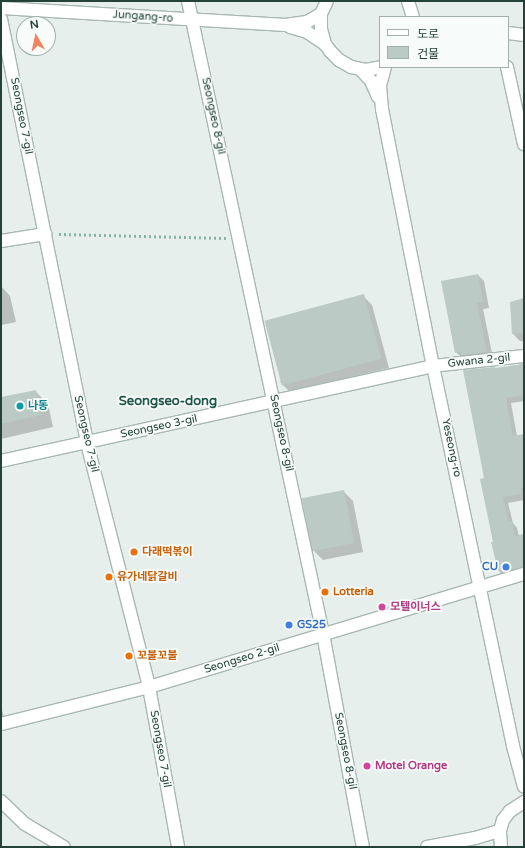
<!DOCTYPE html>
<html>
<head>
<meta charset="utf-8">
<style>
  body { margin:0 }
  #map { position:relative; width:525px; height:848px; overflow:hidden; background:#e6efeb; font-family:"Varela Round","Noto Sans KR",sans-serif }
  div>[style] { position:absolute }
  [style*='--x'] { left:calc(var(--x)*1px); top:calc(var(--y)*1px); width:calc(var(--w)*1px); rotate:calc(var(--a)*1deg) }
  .shadow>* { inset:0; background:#0003 }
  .building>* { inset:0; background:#bbcac4; transform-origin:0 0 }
  .path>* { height:2.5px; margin-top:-1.25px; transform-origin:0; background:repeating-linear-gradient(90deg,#86b3a5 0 2px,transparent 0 5px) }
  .roads { filter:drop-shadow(1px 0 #a8b8b2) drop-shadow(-1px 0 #a8b8b2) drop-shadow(0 1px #a8b8b2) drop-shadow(0 -1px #a8b8b2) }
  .minor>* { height:12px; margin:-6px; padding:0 6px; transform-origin:6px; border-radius:6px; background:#fff }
  .tertiary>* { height:12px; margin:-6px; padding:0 6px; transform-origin:6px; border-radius:6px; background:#fff }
  .secondary>* { height:12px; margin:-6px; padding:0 6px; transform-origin:6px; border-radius:6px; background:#fff }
  .dots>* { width:11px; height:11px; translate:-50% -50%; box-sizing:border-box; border:2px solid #f7fbf9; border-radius:50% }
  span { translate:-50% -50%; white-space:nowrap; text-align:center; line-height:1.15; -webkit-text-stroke:3.5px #f7fbf9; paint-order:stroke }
  .street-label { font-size:11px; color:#24423a }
  .culture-label { font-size:11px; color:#0d838f; font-weight:700 }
  .left { translate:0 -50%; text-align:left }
  .food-label { font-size:11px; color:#c56008; font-weight:700 }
  .shop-label { font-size:11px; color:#366cbe; font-weight:700 }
  .right { translate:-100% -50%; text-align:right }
  .hotel-label { font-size:11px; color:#b23c85; font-weight:700 }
  .quarter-label { font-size:13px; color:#1f5548; font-weight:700 }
  .frame { position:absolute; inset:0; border:2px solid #24423a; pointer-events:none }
  .legend { position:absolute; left:379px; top:16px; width:130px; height:52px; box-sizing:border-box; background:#f7fbf9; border:1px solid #a3b1ad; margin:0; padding:5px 7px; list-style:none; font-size:12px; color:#24423a }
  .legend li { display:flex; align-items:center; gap:8px; height:20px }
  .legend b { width:20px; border:1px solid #a3b1ad }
  .north { position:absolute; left:16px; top:16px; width:40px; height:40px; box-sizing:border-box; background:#f7fbf9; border:1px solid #a3b1ad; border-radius:50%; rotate:351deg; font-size:11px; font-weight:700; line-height:16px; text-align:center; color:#24423a }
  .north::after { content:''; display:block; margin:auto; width:14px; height:18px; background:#f4845f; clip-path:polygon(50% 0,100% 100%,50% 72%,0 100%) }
</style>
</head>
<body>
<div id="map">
  <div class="shadow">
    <div style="clip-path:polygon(478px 275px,484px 281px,489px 308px,483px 309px,493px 358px,462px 358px,456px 352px)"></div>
    <div style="clip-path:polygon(1px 286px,10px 296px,16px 322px,1px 325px)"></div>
    <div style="clip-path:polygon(363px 296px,372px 305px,389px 368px,289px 391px,280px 382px)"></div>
    <div style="clip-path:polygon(524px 299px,524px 341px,520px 341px,513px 334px)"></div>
    <div style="clip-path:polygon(524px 364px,524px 401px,511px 403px,517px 436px,524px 435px,524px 500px,508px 503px,513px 523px,517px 528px,519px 536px,524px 535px,524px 573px,504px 576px,498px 570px,485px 479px,496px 369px)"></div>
    <div style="clip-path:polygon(35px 391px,48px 404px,53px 427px,1px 439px,1px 398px)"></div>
    <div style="clip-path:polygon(343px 491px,353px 501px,363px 552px,323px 560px,314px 551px)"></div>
    <div style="clip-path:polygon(1px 707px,4px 717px,1px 718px)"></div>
  </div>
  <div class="building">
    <div style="clip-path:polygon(478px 274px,483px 302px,477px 303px,487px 352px,461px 355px,460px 352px,455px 353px,441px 281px)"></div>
    <div style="left:364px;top:294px;width:67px;height:103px;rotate:75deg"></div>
    <div style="clip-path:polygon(524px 298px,524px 333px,512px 334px,510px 302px)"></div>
    <div style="clip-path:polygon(524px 364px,524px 395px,506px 398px,513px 436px,524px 434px,524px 488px,521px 488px,522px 494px,503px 497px,509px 522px,512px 521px,515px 536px,524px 534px,524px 567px,504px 572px,498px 570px,491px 542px,493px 542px,480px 479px,484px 478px,463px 370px,495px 367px,495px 368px)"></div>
    <div style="clip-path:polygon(36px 390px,41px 415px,1px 424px,1px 397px)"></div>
    <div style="left:344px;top:490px;width:54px;height:43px;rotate:79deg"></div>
  </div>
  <div class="path">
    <div style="--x:59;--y:234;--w:167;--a:1.4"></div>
  </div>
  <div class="roads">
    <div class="minor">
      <div style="--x:188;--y:1;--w:647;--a:77.96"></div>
      <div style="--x:323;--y:634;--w:217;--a:79.4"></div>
      <div style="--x:1;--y:19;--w:433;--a:78.5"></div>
      <div style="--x:87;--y:443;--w:252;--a:75.7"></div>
      <div style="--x:149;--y:687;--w:163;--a:79.7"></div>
      <div style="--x:507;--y:67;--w:79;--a:77.6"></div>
      <div style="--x:1;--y:241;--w:45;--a:-9"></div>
      <div style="--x:1;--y:461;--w:442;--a:-12.4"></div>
      <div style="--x:433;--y:366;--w:92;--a:-6.3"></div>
      <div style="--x:1;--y:724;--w:153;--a:-14"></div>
      <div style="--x:149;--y:687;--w:392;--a:-16.8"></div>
      <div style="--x:1;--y:801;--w:33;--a:44"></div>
      <div style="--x:25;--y:824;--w:45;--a:30.5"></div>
    </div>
    <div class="tertiary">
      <div style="--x:508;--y:33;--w:16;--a:7"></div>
      <div style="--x:427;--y:847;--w:49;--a:-10.6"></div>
      <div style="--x:475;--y:838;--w:26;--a:-16"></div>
    </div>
    <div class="secondary">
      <div style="--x:327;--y:1;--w:14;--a:115"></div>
      <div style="--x:321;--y:14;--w:15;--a:90"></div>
      <div style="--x:321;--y:29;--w:16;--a:75"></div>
      <div style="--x:325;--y:44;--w:9;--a:54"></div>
      <div style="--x:330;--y:51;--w:13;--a:45"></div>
      <div style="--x:339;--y:60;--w:14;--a:30"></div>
      <div style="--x:351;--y:67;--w:15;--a:11"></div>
      <div style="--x:366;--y:70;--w:15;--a:-11"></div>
      <div style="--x:408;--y:1;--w:17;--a:73"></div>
      <div style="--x:1;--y:8;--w:285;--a:3.4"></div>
      <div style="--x:285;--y:25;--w:22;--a:-8"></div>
      <div style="--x:307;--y:22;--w:16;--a:-30"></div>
      <div style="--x:290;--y:27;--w:18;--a:16"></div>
      <div style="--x:307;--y:32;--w:22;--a:34"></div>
      <div style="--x:385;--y:67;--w:20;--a:105"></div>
      <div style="--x:380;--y:86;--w:23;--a:85"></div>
      <div style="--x:382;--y:109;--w:262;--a:78.8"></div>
      <div style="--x:433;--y:366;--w:388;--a:78.1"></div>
      <div style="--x:513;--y:746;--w:42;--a:75"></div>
      <div style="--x:360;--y:69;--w:16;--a:47"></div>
      <div style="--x:371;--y:81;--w:17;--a:66"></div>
      <div style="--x:501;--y:847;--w:16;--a:-94"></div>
      <div style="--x:500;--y:831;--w:11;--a:-75"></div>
      <div style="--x:503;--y:820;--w:11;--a:-52"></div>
      <div style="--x:510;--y:811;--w:17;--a:-33"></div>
    </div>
  </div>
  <div class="dots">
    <div style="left:20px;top:406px;background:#0f9aa8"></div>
    <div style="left:134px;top:552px;background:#e8710a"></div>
    <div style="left:506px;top:567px;background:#3f7fe0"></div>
    <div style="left:109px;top:577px;background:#e8710a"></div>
    <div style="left:325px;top:592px;background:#e8710a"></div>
    <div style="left:382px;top:607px;background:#d1479c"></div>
    <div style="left:289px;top:625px;background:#3f7fe0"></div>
    <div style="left:129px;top:656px;background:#e8710a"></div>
    <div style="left:367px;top:766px;background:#d1479c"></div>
  </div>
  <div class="street-label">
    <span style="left:143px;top:17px;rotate:4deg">Jungang-ro</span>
    <span style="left:21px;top:116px;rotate:79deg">Seongseo 7-gil</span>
    <span style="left:213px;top:116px;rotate:78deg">Seongseo 8-gil</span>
    <span style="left:479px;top:361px;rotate:-6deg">Gwana 2-gil</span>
    <span style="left:159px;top:427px;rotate:-12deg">Seongseo 3-gil</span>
    <span style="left:281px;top:433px;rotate:78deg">Seongseo 8-gil</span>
    <span style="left:86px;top:434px;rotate:77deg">Seongseo 7-gil</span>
    <span style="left:451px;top:448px;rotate:78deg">Yeseong-ro</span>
    <span style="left:242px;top:659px;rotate:-17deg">Seongseo 2-gil</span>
    <span style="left:160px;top:749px;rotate:80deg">Seongseo 7-gil</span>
    <span style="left:345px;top:751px;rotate:79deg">Seongseo 8-gil</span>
  </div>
  <div class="culture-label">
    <span class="left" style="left:28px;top:406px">나동</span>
  </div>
  <div class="food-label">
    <span class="left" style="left:142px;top:552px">다래떡볶이</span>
    <span class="left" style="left:117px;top:577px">유가네닭갈비</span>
    <span class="left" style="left:333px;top:592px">Lotteria</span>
    <span class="left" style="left:137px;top:656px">꼬불꼬불</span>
  </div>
  <div class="shop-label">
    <span class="right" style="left:498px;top:567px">CU</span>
    <span class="left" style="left:297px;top:625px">GS25</span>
  </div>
  <div class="hotel-label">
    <span class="left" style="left:390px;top:607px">모텔이너스</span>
    <span class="left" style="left:375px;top:766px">Motel Orange</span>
  </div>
  <div class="quarter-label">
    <span style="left:168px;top:401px">Seongseo-dong</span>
  </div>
  <div class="frame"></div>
  <ul class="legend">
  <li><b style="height:5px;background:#fff"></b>도로</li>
  <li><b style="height:11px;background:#bbcac4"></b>건물</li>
  </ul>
  <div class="north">N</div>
</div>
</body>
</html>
